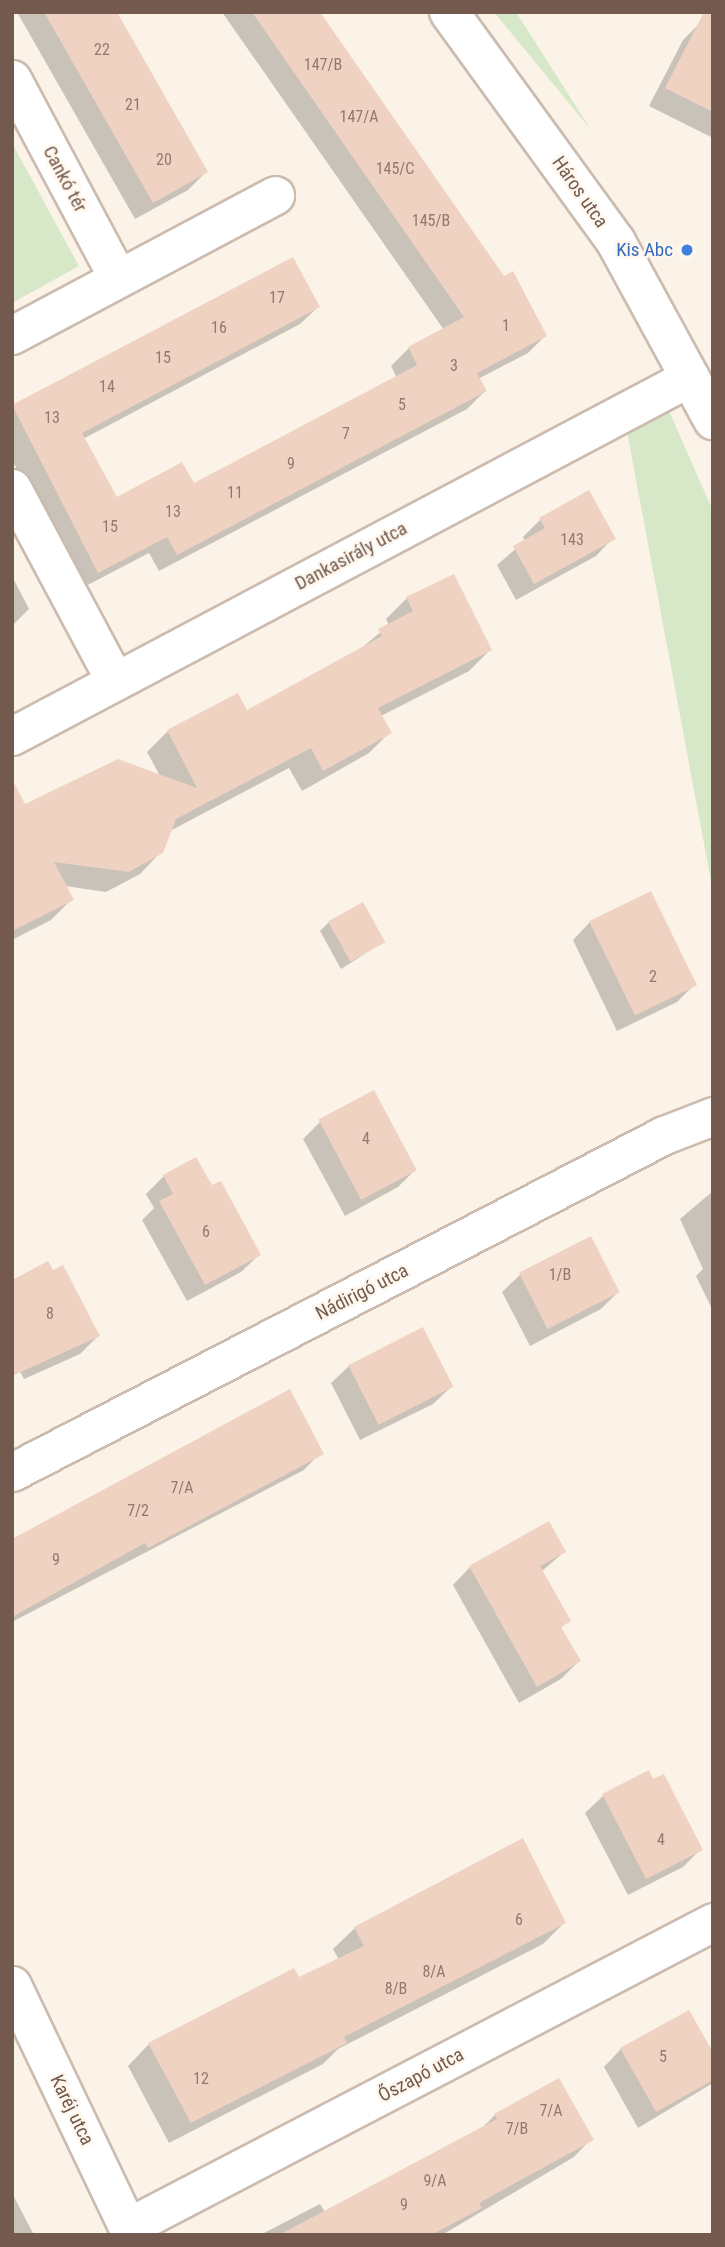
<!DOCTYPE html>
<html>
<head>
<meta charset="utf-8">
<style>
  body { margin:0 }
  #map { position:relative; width:725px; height:2247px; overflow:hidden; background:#fbf3e8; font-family:"Roboto Condensed",sans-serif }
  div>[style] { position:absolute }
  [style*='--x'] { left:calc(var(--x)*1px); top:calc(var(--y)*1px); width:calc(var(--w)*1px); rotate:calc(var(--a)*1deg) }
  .green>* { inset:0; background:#d6e8c7 }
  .shadow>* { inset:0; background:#0003 }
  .building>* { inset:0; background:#efd2c1; transform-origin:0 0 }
  .roads { filter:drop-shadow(2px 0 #ccbbaf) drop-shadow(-2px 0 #ccbbaf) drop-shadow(0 2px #ccbbaf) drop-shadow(0 -2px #ccbbaf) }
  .street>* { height:37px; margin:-18.5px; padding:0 18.5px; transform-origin:18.5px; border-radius:18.5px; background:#fff }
  .secondary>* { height:38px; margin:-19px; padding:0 19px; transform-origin:19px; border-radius:19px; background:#fff }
  .dots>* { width:19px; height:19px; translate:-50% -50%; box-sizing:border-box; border:4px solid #fef7ee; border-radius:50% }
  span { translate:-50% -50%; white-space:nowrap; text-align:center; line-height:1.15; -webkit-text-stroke:5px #fef7ee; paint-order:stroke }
  .number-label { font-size:16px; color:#93786b }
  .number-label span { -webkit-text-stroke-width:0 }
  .street-label { font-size:19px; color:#745a4e }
  .shop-label { font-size:19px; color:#366cbe }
  .right { translate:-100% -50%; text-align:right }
  .frame { position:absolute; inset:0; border:14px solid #745a4e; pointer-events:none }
</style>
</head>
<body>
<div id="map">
  <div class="green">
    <div style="clip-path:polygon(494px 12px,516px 12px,591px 130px)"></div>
    <div style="clip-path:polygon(12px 143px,79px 266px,12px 303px)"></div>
    <div style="clip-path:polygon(669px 411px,713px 511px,713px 892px,626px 426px)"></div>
  </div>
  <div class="shadow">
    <div style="clip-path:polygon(17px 12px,115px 12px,206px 172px,188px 190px,135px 219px)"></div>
    <div style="clip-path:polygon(222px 12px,317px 12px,545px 336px,528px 353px,478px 379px,485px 391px,467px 409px,159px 571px,149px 553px,80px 589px,12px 460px,12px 407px,293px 260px,318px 307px,300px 324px,83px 439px,116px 499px,193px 486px,397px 378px,391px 366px,409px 348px,444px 330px)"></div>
    <div style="clip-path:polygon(700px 23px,713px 29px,713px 138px,649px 106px,683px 40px)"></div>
    <div style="clip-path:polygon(540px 520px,613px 538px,596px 556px,516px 600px,497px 565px,525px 541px,523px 537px)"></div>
    <div style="clip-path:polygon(12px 576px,29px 609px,12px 626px)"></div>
    <div style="clip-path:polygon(407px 598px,490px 650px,469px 671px,381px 716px,390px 732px,369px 753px,302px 791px,289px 768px,170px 831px,161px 852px,140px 874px,106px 892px,65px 886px,72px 899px,51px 920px,12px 940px,12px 813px,160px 776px,147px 752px,168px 731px,246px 713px,359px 650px,389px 625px,386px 619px)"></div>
    <div style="clip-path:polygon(329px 922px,383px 942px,341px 969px,320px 931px)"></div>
    <div style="clip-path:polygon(590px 922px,695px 984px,677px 1002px,617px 1031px,573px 940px)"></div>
    <div style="clip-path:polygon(320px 1122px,415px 1170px,398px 1187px,345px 1216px,303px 1139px)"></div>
    <div style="clip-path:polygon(164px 1176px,212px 1188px,259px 1255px,241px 1272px,187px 1301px,142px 1220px,154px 1208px,146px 1194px)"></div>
    <div style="clip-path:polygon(713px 1191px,713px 1311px,696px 1276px,703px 1269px,680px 1219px)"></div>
    <div style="clip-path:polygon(520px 1275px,618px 1292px,601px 1309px,530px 1346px,502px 1292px)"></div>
    <div style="clip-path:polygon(422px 1329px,451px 1387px,433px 1404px,360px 1440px,331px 1383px,349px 1366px)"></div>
    <div style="clip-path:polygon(98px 1336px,80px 1354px,24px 1379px,12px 1356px)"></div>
    <div style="clip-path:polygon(321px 1452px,304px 1470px,12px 1622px,12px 1541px)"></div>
    <div style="clip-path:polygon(564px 1552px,541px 1572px,569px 1620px,560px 1629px,579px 1661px,561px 1679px,519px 1703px,453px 1585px,470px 1567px)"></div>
    <div style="clip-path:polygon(652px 1782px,701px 1849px,683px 1867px,628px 1895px,585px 1813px,603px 1796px)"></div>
    <div style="clip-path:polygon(522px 1840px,564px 1923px,543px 1944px,338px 2049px,323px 2064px,169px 2143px,128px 2066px,149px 2044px,339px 1960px,333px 1949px,355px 1928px)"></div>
    <div style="clip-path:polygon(621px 2049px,713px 2056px,713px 2083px,638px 2128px,604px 2067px)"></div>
    <div style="clip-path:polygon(495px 2115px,591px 2139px,574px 2157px,442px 2235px,260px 2235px,320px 2204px,325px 2212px,481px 2129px)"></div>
    <div style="clip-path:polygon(14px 2197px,34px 2235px,12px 2235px)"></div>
  </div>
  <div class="building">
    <div style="clip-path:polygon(44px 12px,117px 12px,208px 172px,153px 203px)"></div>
    <div style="clip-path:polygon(252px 12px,320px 12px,504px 276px,513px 271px,547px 336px,477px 373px,487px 391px,177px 555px,167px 537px,98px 573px,12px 405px,293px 257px,320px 307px,82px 433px,117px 497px,182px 462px,194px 483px,417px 365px,408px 347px,464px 317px)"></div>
    <div style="clip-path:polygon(704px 12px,713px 12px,713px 112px,665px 88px)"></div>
    <div style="clip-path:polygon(589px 490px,616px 539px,534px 584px,513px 546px,545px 528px,539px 518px)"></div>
    <div style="clip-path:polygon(454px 574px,492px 650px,378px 708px,392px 733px,323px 771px,311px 748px,176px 819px,163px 853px,129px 872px,54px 862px,74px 900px,12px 931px,12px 779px,25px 804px,118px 759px,197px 788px,167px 730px,238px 693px,247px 710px,382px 636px,378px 629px,413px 611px,406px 597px)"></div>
    <div style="left:651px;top:891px;width:105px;height:69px;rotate:64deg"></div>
    <div style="left:363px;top:902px;width:46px;height:40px;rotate:61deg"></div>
    <div style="left:374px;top:1090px;width:91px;height:63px;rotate:62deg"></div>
    <div style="clip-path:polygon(196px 1157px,212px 1185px,221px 1181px,261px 1255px,205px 1285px,159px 1201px,173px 1194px,163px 1175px)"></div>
    <div style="left:591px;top:1236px;width:63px;height:81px;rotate:63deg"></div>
    <div style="clip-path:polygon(48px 1261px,53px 1270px,63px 1265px,100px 1336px,12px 1376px,12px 1280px)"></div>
    <div style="left:423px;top:1327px;width:67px;height:84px;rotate:63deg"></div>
    <div style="clip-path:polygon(290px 1389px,324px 1454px,148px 1548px,145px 1543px,12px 1617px,12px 1539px)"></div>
    <div style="clip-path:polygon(549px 1521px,566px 1552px,540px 1566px,571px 1621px,561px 1627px,581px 1661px,537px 1687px,469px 1566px)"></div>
    <div style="clip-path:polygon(649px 1770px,653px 1779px,664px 1774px,703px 1850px,646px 1879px,602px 1794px)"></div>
    <div style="clip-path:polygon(523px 1838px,566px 1923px,344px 2037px,347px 2043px,191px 2123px,148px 2043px,294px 1968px,299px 1977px,364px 1946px,354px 1927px)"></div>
    <div style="clip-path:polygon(689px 2010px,713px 2052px,713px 2080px,656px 2112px,620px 2048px)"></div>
    <div style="clip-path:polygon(559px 2078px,594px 2140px,479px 2203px,482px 2208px,431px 2235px,279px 2235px,497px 2119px,494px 2114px)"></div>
  </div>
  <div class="roads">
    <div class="street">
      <div style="--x:12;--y:79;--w:225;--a:62"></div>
      <div style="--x:12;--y:335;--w:298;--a:-28"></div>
      <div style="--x:12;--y:488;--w:219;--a:61.9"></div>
      <div style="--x:12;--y:736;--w:767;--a:-27.9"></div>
      <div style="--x:12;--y:1472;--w:734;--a:-27.33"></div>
      <div style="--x:664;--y:1135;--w:53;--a:-21.2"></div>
      <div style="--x:12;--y:1985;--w:277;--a:64.5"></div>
      <div style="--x:128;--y:2227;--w:660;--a:-27.54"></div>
    </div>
    <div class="secondary">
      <div style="--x:449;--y:12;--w:284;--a:54"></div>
      <div style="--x:616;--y:242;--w:203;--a:61.4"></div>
    </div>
  </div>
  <div class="dots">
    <div style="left:687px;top:250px;background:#3f7fe0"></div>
  </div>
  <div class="number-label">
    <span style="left:102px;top:50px">22</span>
    <span style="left:323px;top:65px">147/B</span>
    <span style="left:133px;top:105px">21</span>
    <span style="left:359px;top:117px">147/A</span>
    <span style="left:164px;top:160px">20</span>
    <span style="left:395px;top:169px">145/C</span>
    <span style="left:431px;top:221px">145/B</span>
    <span style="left:277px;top:298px">17</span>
    <span style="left:506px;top:326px">1</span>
    <span style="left:219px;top:328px">16</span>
    <span style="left:163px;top:358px">15</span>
    <span style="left:454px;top:366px">3</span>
    <span style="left:107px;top:387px">14</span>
    <span style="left:402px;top:405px">5</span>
    <span style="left:52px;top:418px">13</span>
    <span style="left:346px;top:434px">7</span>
    <span style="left:291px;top:464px">9</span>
    <span style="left:235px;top:493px">11</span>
    <span style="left:173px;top:512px">13</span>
    <span style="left:110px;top:527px">15</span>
    <span style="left:572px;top:540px">143</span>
    <span style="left:653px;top:977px">2</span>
    <span style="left:366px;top:1139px">4</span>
    <span style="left:206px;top:1232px">6</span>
    <span style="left:560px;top:1275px">1/B</span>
    <span style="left:50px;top:1314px">8</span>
    <span style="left:182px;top:1488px">7/A</span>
    <span style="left:138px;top:1511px">7/2</span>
    <span style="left:56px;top:1560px">9</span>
    <span style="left:661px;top:1840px">4</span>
    <span style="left:519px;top:1920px">6</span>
    <span style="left:434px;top:1972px">8/A</span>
    <span style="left:396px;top:1989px">8/B</span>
    <span style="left:663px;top:2057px">5</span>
    <span style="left:201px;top:2079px">12</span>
    <span style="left:551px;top:2111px">7/A</span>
    <span style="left:517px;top:2129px">7/B</span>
    <span style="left:435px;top:2181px">9/A</span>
    <span style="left:404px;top:2205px">9</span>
  </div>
  <div class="street-label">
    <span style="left:65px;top:179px;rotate:62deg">Cankó tér</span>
    <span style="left:580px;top:192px;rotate:55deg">Háros utca</span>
    <span style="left:351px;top:556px;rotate:-28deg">Dankasirály utca</span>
    <span style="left:362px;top:1292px;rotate:-27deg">Nádirigó utca</span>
    <span style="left:421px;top:2075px;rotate:-28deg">Őszapó utca</span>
    <span style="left:72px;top:2110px;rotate:64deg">Karéj utca</span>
  </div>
  <div class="shop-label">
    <span class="right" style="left:673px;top:250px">Kis Abc</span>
  </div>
  <div class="frame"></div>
</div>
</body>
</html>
